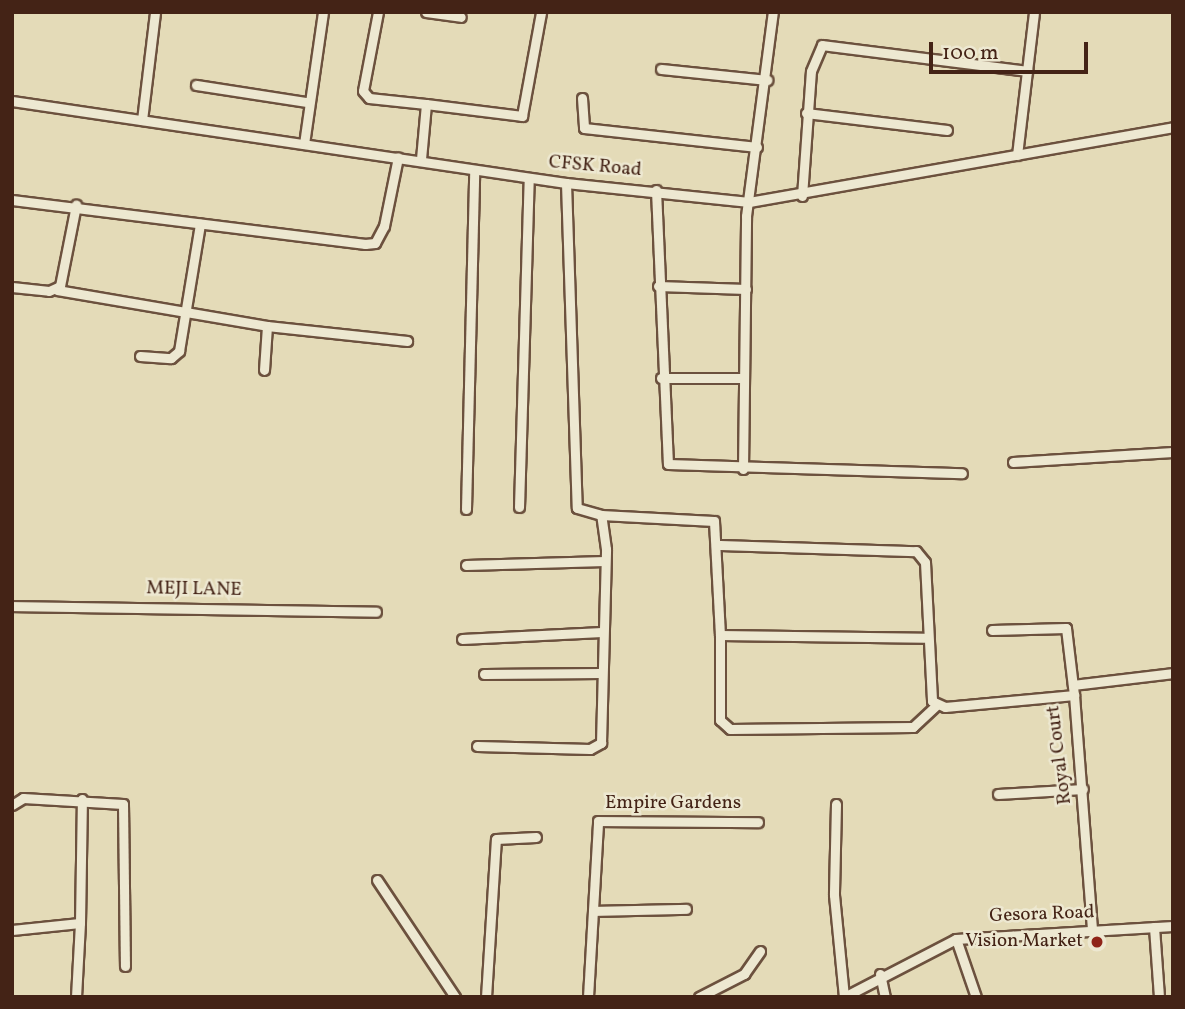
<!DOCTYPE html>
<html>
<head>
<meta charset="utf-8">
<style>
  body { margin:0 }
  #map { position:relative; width:1185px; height:1009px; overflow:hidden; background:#e4dbb8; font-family:Vollkorn,serif }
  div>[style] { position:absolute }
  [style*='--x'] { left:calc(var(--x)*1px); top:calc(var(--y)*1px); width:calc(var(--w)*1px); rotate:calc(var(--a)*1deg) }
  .roads { filter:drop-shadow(2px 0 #6c513e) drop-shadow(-2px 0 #6c513e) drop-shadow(0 2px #6c513e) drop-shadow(0 -2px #6c513e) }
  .street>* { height:9px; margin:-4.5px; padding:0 4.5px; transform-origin:4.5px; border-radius:4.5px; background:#ede8d1 }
  .dots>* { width:19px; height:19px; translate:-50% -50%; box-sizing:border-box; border:4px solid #ede8d1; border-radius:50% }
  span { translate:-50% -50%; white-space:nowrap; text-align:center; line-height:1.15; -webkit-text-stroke:5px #ede8d1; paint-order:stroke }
  .street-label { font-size:19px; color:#442316 }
  .poi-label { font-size:19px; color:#442316 }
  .right { translate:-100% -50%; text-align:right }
  .frame { position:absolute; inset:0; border:14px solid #442316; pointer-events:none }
  .scale { position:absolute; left:929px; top:42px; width:159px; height:32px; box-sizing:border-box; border:4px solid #442316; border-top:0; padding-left:9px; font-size:21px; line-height:24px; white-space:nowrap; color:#442316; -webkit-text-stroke:5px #ede8d1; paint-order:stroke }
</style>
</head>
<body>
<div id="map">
  <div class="roads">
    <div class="street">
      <div style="--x:378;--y:12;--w:80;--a:100.8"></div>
      <div style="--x:363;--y:91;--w:9;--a:49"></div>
      <div style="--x:369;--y:98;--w:57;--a:6"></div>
      <div style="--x:426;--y:104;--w:55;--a:95.2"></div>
      <div style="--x:426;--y:12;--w:35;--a:8"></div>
      <div style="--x:661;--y:69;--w:107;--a:5.9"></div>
      <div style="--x:196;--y:85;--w:111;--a:8.8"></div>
      <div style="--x:582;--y:98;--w:30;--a:86"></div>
      <div style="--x:584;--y:128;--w:174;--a:6.3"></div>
      <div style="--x:12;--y:101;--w:560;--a:8.42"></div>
      <div style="--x:566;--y:183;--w:184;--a:5.9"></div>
      <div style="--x:749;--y:202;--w:431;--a:-10"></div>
      <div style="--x:426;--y:104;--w:97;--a:7.1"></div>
      <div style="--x:522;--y:116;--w:106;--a:-79.6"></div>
      <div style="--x:806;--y:113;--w:142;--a:6.9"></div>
      <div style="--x:142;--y:120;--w:109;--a:-83.1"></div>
      <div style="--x:304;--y:144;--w:133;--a:-81.8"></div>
      <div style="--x:1017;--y:155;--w:144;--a:-83.2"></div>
      <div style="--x:566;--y:183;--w:325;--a:88.1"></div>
      <div style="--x:577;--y:508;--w:25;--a:16"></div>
      <div style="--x:601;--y:515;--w:113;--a:3"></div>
      <div style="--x:714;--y:521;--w:114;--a:87"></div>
      <div style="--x:720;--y:635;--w:204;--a:0.8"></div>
      <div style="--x:656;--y:190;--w:274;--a:87.5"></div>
      <div style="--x:668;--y:464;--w:294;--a:1.8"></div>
      <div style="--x:802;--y:196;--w:125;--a:-85.9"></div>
      <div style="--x:811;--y:71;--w:28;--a:-67"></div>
      <div style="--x:822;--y:45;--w:207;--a:7.2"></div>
      <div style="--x:12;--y:200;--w:356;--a:7.1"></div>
      <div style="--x:365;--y:244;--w:10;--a:-6"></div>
      <div style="--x:375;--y:243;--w:19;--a:-62"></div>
      <div style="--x:384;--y:226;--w:70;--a:-78.5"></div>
      <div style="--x:658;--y:286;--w:88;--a:2"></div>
      <div style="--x:12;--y:287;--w:37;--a:6"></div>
      <div style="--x:49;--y:291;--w:12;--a:-24"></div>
      <div style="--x:60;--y:286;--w:83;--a:-78.8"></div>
      <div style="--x:57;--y:290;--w:213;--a:9.7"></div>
      <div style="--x:267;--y:326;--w:44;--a:93.9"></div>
      <div style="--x:267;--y:326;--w:141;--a:6.1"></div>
      <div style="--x:140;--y:356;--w:31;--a:4"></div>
      <div style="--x:171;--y:358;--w:11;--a:-41"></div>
      <div style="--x:179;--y:351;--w:129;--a:-80.6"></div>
      <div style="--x:661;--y:378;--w:83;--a:0"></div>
      <div style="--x:1013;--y:462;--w:160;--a:-3.6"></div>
      <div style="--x:743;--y:469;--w:253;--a:-89.3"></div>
      <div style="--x:746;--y:216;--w:206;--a:-82.5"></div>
      <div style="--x:519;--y:507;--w:329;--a:-88.3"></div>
      <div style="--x:466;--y:509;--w:339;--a:-88.6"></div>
      <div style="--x:720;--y:545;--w:196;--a:1.8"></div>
      <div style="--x:916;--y:551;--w:14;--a:51"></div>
      <div style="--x:925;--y:562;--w:139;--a:87.1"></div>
      <div style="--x:932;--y:701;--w:14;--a:25"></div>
      <div style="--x:945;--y:707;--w:130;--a:-5.3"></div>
      <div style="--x:1074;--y:695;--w:237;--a:85.6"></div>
      <div style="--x:466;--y:565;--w:139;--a:-1.6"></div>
      <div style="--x:12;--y:606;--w:364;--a:0.9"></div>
      <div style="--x:992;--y:630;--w:74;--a:-1.5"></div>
      <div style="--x:1066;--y:628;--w:67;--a:83.2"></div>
      <div style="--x:720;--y:635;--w:85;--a:90"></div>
      <div style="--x:720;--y:720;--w:13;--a:42"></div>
      <div style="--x:730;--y:729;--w:183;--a:-0.6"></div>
      <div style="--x:913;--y:727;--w:33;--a:-43"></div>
      <div style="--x:462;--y:639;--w:140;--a:-2.9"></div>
      <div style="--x:484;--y:674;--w:117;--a:-0.5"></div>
      <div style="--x:1073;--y:685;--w:101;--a:-6.8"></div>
      <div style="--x:477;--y:746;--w:113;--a:1.5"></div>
      <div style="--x:590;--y:749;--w:13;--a:-29"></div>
      <div style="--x:601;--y:743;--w:194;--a:-88.5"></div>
      <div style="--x:606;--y:549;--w:34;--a:-98"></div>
      <div style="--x:998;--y:794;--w:85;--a:-3.4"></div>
      <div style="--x:836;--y:804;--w:91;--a:91.3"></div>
      <div style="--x:834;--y:895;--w:102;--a:84.4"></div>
      <div style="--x:12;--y:805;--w:13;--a:-32"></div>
      <div style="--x:23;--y:798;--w:100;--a:3.4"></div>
      <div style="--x:123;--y:804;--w:162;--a:89.3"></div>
      <div style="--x:377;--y:880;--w:141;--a:56.3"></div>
      <div style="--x:595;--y:911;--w:91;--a:-1.3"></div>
      <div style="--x:1154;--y:927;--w:70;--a:85.9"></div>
      <div style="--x:12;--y:930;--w:68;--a:-5.9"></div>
      <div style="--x:80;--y:923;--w:124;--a:-89.1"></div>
      <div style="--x:956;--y:939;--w:61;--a:71"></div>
      <div style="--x:880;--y:974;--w:24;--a:78"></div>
      <div style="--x:76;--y:997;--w:74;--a:-86.9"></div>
      <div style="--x:486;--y:997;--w:158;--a:-86.4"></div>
      <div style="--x:496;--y:839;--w:40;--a:-2.9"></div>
      <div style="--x:588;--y:997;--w:176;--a:-86.7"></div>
      <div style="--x:598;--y:821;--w:160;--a:0.4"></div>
      <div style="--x:699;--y:997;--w:51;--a:-27.1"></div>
      <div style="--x:744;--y:974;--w:28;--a:-55"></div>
      <div style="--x:844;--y:997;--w:126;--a:-27.4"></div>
      <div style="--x:956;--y:939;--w:217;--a:-3.4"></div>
    </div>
  </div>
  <div class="dots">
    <div style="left:1097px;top:942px;background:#8f2418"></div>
  </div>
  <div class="street-label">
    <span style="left:595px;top:167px;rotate:5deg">CFSK Road</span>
    <span style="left:194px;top:590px;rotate:1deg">MEJI LANE</span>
    <span style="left:1060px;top:755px;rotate:-97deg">Royal Court</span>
    <span style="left:673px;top:804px">Empire Gardens</span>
    <span style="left:1042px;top:915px;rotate:-2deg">Gesora Road</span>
  </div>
  <div class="poi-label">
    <span class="right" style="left:1083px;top:942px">Vision Market</span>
  </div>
  <div class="frame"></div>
  <div class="scale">100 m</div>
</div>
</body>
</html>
